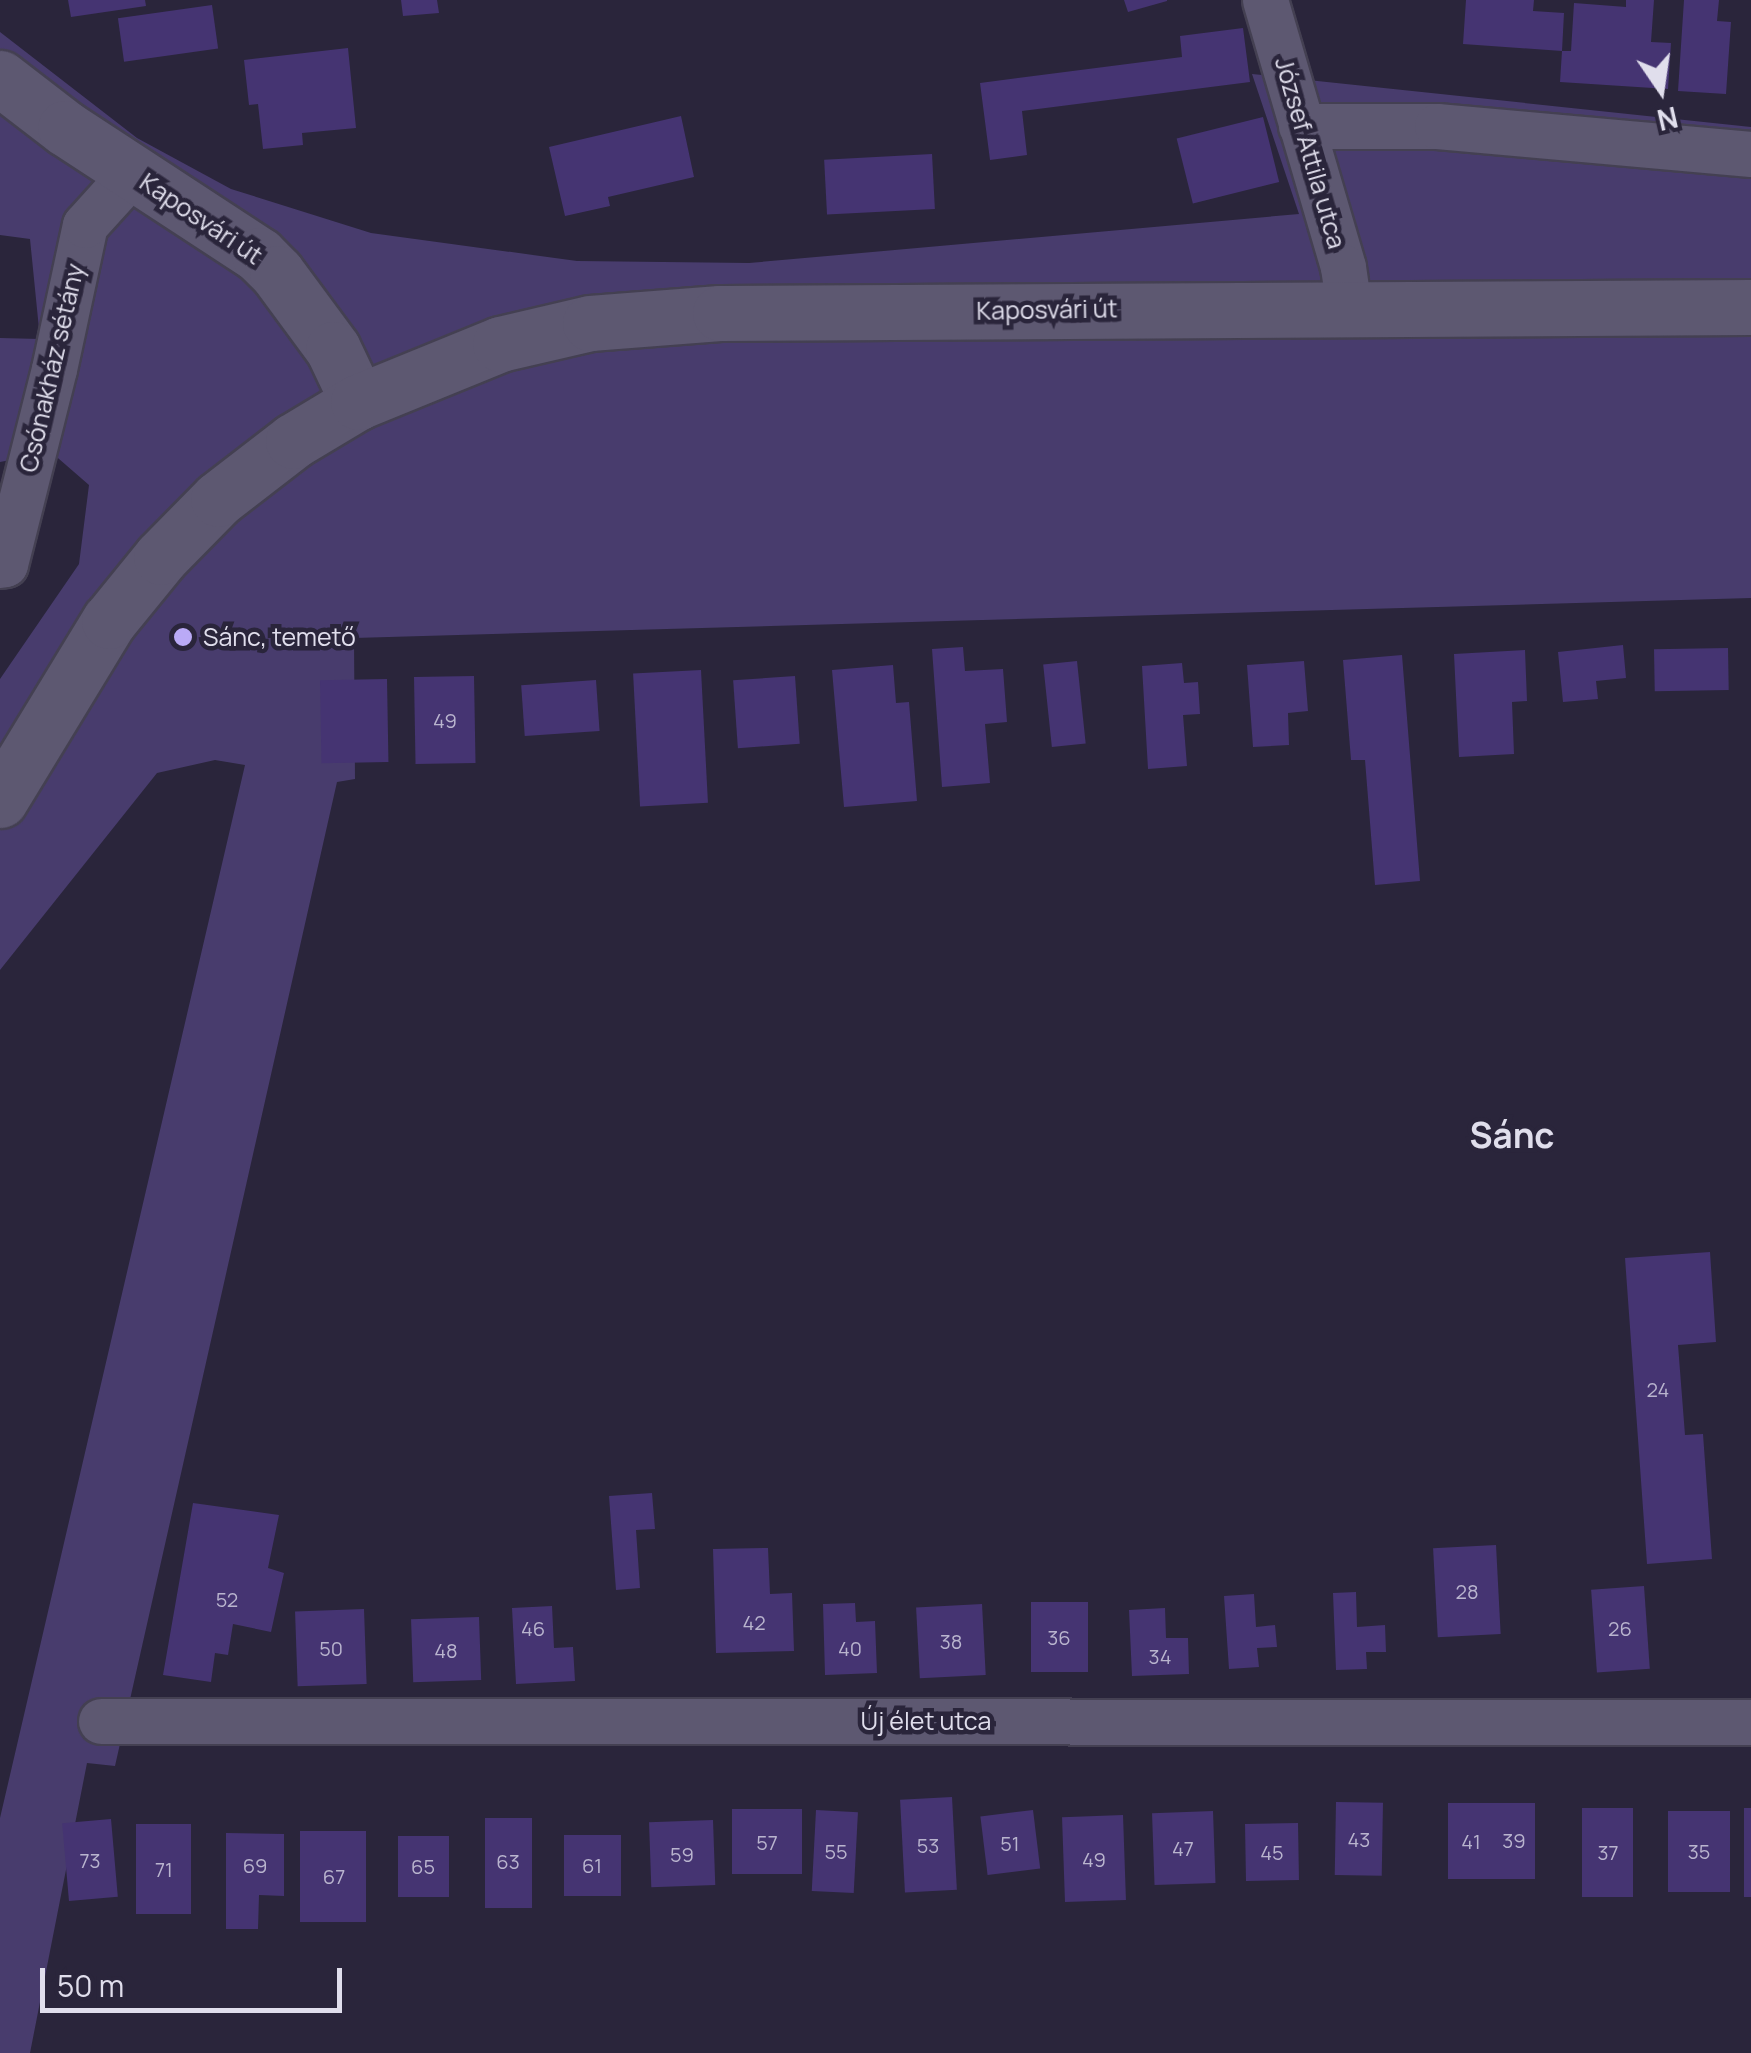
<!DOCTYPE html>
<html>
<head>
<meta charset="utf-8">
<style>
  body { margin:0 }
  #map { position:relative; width:1751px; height:2053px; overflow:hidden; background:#2a253b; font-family:Manrope,sans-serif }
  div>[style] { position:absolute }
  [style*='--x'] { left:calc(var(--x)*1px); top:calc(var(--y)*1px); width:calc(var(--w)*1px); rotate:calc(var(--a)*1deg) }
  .green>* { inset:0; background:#483c6d }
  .building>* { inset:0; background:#453472; transform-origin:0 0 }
  .roads { filter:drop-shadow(2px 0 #444052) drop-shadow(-2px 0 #444052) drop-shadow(0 2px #444052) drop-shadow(0 -2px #444052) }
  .street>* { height:45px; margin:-22.5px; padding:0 22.5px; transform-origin:22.5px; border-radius:22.5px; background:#5d5871 }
  .secondary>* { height:55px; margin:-27.5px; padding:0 27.5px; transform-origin:27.5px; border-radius:27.5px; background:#5d5871 }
  .dots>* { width:28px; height:28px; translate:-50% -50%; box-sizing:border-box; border:5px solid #2a253b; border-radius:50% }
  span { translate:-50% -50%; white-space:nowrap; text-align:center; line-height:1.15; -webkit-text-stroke:9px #2a253b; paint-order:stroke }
  .number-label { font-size:20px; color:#b9b4ce }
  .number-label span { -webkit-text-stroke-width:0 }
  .street-label { font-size:25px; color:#e0deec }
  .poi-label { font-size:25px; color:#e0deec }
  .left { translate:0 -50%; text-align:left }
  .district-label { font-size:35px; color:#e0deec; font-weight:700 }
  .north { position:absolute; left:1611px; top:40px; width:100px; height:100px; -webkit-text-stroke:8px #2a253b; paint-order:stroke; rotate:167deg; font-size:28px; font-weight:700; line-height:40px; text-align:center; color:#e0deec }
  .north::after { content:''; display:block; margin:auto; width:35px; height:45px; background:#e0deec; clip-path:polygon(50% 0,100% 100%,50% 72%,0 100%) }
  .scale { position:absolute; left:40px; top:1968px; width:302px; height:45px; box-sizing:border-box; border:5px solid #e0deec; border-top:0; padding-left:12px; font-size:30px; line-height:35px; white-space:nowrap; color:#e0deec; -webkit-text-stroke:8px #2a253b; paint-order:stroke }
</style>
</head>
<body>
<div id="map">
  <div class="green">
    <div style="clip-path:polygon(0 32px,137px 138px,231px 189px,371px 233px,577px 261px,749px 263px,1299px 214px,1252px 74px,1751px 127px,1751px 598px,354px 638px,355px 779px,337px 782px,115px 1766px,87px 1763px,30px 2053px,0 2053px,0 1818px,245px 765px,215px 760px,157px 773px,0 970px,0 679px,79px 564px,89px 485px,51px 452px,0 462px,0 338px,40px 339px,30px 239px,0 235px)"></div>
  </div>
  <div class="building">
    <div style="clip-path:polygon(68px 0,145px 0,146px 6px,71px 17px)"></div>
    <div style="clip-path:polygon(401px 0,437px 0,439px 13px,403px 16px)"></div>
    <div style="clip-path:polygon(1124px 0,1167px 0,1167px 1px,1128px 12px)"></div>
    <div style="clip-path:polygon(1466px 0,1534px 0,1533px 11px,1564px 13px,1562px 51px,1463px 44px)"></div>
    <div style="clip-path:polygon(1626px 0,1654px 0,1651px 42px,1671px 43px,1668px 89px,1560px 82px,1562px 51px,1571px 51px,1574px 3px,1626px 7px)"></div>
    <div style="clip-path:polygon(1684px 0,1719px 0,1717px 21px,1731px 22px,1726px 94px,1678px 91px)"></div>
    <div style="left:212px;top:5px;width:44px;height:95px;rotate:82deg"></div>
    <div style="clip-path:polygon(1243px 28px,1250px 82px,1022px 111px,1027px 155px,990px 160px,980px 83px,1182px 57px,1180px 36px)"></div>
    <div style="clip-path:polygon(348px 48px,356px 128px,302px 133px,303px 145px,263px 149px,258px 104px,249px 105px,244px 60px)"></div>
    <div style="clip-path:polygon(681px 116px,694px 177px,608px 197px,610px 206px,565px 216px,549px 147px)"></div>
    <div style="left:1263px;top:117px;width:67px;height:89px;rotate:76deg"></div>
    <div style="left:932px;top:154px;width:55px;height:108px;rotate:87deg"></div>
    <div style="clip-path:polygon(1623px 645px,1626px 678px,1596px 681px,1598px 699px,1563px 702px,1558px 652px)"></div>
    <div style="clip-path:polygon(963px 647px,965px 671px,1003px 669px,1007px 722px,985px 724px,990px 783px,942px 787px,932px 649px)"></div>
    <div style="left:1728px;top:648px;width:42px;height:74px;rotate:89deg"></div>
    <div style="clip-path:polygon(1525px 650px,1527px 701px,1512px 702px,1514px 754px,1459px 757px,1454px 654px)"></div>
    <div style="clip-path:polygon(1402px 655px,1420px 881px,1375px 885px,1365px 760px,1351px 760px,1343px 660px)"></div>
    <div style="left:1077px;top:661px;width:83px;height:34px;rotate:84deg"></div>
    <div style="clip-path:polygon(1304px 661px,1308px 711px,1288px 713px,1289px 745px,1253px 747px,1247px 665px)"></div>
    <div style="clip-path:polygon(1182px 663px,1184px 683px,1198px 682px,1200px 714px,1183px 715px,1187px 766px,1148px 769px,1142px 666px)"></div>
    <div style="clip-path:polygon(893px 665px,896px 703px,909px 702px,917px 801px,844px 807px,832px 670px)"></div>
    <div style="left:701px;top:670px;width:133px;height:68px;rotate:87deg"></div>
    <div style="left:474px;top:676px;width:87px;height:60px;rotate:89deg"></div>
    <div style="left:795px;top:676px;width:68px;height:62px;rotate:86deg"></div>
    <div style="left:387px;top:679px;width:83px;height:67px;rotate:89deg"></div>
    <div style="left:596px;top:680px;width:51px;height:75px;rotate:86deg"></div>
    <div style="clip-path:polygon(1710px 1252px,1716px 1342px,1678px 1345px,1685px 1435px,1703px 1434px,1712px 1559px,1647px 1564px,1625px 1258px)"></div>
    <div style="clip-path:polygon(652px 1493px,655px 1529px,636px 1530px,640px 1588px,616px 1590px,609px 1496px)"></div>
    <div style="clip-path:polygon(193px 1503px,279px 1515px,268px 1568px,284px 1573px,271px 1632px,233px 1624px,228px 1655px,215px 1653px,211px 1682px,163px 1675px)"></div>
    <div style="left:1496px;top:1545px;width:89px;height:63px;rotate:87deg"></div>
    <div style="clip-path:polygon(768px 1548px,770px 1594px,792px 1593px,794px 1651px,716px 1653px,713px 1549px)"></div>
    <div style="left:1644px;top:1586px;width:83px;height:53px;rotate:86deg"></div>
    <div style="clip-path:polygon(1356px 1592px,1357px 1627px,1385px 1625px,1386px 1652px,1366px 1652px,1367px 1669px,1336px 1670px,1333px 1593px)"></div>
    <div style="clip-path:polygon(1254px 1594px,1256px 1627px,1275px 1625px,1277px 1647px,1257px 1648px,1259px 1667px,1229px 1669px,1224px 1596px)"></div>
    <div style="left:1031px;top:1602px;width:57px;height:70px"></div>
    <div style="clip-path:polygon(855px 1603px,856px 1622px,875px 1621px,877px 1673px,825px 1675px,823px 1604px)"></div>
    <div style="left:982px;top:1604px;width:71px;height:66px;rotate:87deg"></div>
    <div style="clip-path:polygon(552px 1606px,554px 1648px,573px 1647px,575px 1681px,516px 1684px,512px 1608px)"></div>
    <div style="clip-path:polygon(1165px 1608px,1166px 1638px,1188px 1638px,1189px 1674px,1132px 1676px,1129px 1610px)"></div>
    <div style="left:364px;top:1609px;width:75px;height:69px;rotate:88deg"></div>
    <div style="left:479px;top:1617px;width:63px;height:68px;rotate:88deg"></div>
    <div style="left:952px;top:1797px;width:93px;height:52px;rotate:87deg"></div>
    <div style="left:1336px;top:1802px;width:47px;height:73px;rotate:1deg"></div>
    <div style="left:1448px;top:1803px;width:87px;height:76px"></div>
    <div style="left:1582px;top:1808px;width:51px;height:89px"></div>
    <div style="left:1744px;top:1808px;width:7px;height:89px"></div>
    <div style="left:802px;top:1809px;width:65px;height:70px;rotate:90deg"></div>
    <div style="left:816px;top:1810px;width:42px;height:81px;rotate:3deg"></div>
    <div style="left:1033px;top:1810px;width:59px;height:53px;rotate:83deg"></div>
    <div style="left:1213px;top:1811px;width:72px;height:61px;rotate:88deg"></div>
    <div style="left:1668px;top:1811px;width:62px;height:81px"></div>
    <div style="left:1123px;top:1815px;width:85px;height:61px;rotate:88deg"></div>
    <div style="left:485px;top:1818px;width:47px;height:90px"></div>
    <div style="left:111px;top:1819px;width:78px;height:49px;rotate:85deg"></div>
    <div style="left:713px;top:1820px;width:65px;height:64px;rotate:88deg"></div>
    <div style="left:1298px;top:1823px;width:57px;height:53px;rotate:89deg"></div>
    <div style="left:136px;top:1824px;width:55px;height:90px"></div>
    <div style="left:300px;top:1831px;width:66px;height:91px"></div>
    <div style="clip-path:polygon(226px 1833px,284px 1834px,284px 1896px,259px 1895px,258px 1929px,226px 1929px)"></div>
    <div style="left:564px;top:1835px;width:57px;height:61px"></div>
    <div style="left:398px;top:1836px;width:51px;height:61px"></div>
  </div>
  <div class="roads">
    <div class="street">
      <div style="--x:1265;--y:0;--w:278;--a:73.7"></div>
      <div style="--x:1343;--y:267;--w:41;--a:81.7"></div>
      <div style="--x:1301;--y:126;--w:136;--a:0"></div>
      <div style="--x:1437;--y:126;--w:315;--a:5.1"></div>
      <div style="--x:0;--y:565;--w:5;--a:-11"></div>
      <div style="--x:5;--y:564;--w:201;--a:-75.9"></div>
      <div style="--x:54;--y:369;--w:147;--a:-77.9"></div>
      <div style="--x:85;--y:225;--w:70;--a:-47.9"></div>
      <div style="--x:101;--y:1721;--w:1650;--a:0.03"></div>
    </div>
    <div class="secondary">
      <div style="--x:0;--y:78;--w:82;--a:37.6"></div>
      <div style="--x:65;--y:128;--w:232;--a:33.2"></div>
      <div style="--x:259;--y:255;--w:25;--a:45"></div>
      <div style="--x:277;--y:273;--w:94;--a:53.6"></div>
      <div style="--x:333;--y:349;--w:59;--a:64.7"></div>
      <div style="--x:0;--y:800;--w:210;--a:-58.7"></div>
      <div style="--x:109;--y:621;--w:82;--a:-50.9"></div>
      <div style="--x:161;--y:557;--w:81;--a:-45.5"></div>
      <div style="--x:218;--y:499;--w:95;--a:-37.7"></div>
      <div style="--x:293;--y:441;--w:76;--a:-31"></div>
      <div style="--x:358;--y:402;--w:153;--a:-22.2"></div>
      <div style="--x:500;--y:344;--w:92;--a:-13.1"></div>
      <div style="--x:590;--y:323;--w:130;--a:-4.4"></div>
      <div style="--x:720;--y:313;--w:1031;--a:-0.33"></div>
    </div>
  </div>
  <div class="dots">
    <div style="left:183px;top:637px;background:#baaaf6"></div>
  </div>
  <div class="number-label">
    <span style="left:445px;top:720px">49</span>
    <span style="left:1658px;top:1389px">24</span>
    <span style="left:1467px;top:1591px">28</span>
    <span style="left:227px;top:1599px">52</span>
    <span style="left:754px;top:1622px">42</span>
    <span style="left:533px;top:1628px">46</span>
    <span style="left:1620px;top:1628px">26</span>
    <span style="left:1059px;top:1637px">36</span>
    <span style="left:951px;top:1641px">38</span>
    <span style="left:331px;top:1648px">50</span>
    <span style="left:850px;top:1648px">40</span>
    <span style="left:446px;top:1650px">48</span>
    <span style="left:1160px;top:1656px">34</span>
    <span style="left:1359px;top:1839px">43</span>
    <span style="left:1514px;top:1840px">39</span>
    <span style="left:1471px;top:1841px">41</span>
    <span style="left:767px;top:1842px">57</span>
    <span style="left:1010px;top:1843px">51</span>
    <span style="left:928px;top:1845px">53</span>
    <span style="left:1183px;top:1848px">47</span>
    <span style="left:836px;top:1851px">55</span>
    <span style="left:1699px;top:1851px">35</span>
    <span style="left:1272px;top:1852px">45</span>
    <span style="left:1608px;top:1852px">37</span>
    <span style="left:682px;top:1854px">59</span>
    <span style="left:1094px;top:1859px">49</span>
    <span style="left:90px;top:1860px">73</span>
    <span style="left:508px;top:1861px">63</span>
    <span style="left:255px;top:1865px">69</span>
    <span style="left:592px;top:1865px">61</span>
    <span style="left:423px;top:1866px">65</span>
    <span style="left:164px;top:1869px">71</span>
    <span style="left:334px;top:1876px">67</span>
  </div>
  <div class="street-label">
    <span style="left:1310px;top:153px;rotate:74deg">József Attila utca</span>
    <span style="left:201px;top:219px;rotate:34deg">Kaposvári út</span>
    <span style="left:1047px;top:310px;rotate:-1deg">Kaposvári út</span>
    <span style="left:52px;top:368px;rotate:-77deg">Csónakház sétány</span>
    <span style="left:926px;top:1721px">Új élet utca</span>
  </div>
  <div class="poi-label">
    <span class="left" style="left:203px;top:637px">Sánc, temető</span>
  </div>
  <div class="district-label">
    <span style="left:1512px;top:1135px">Sánc</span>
  </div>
  <div class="north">N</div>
  <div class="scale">50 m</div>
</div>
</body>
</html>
